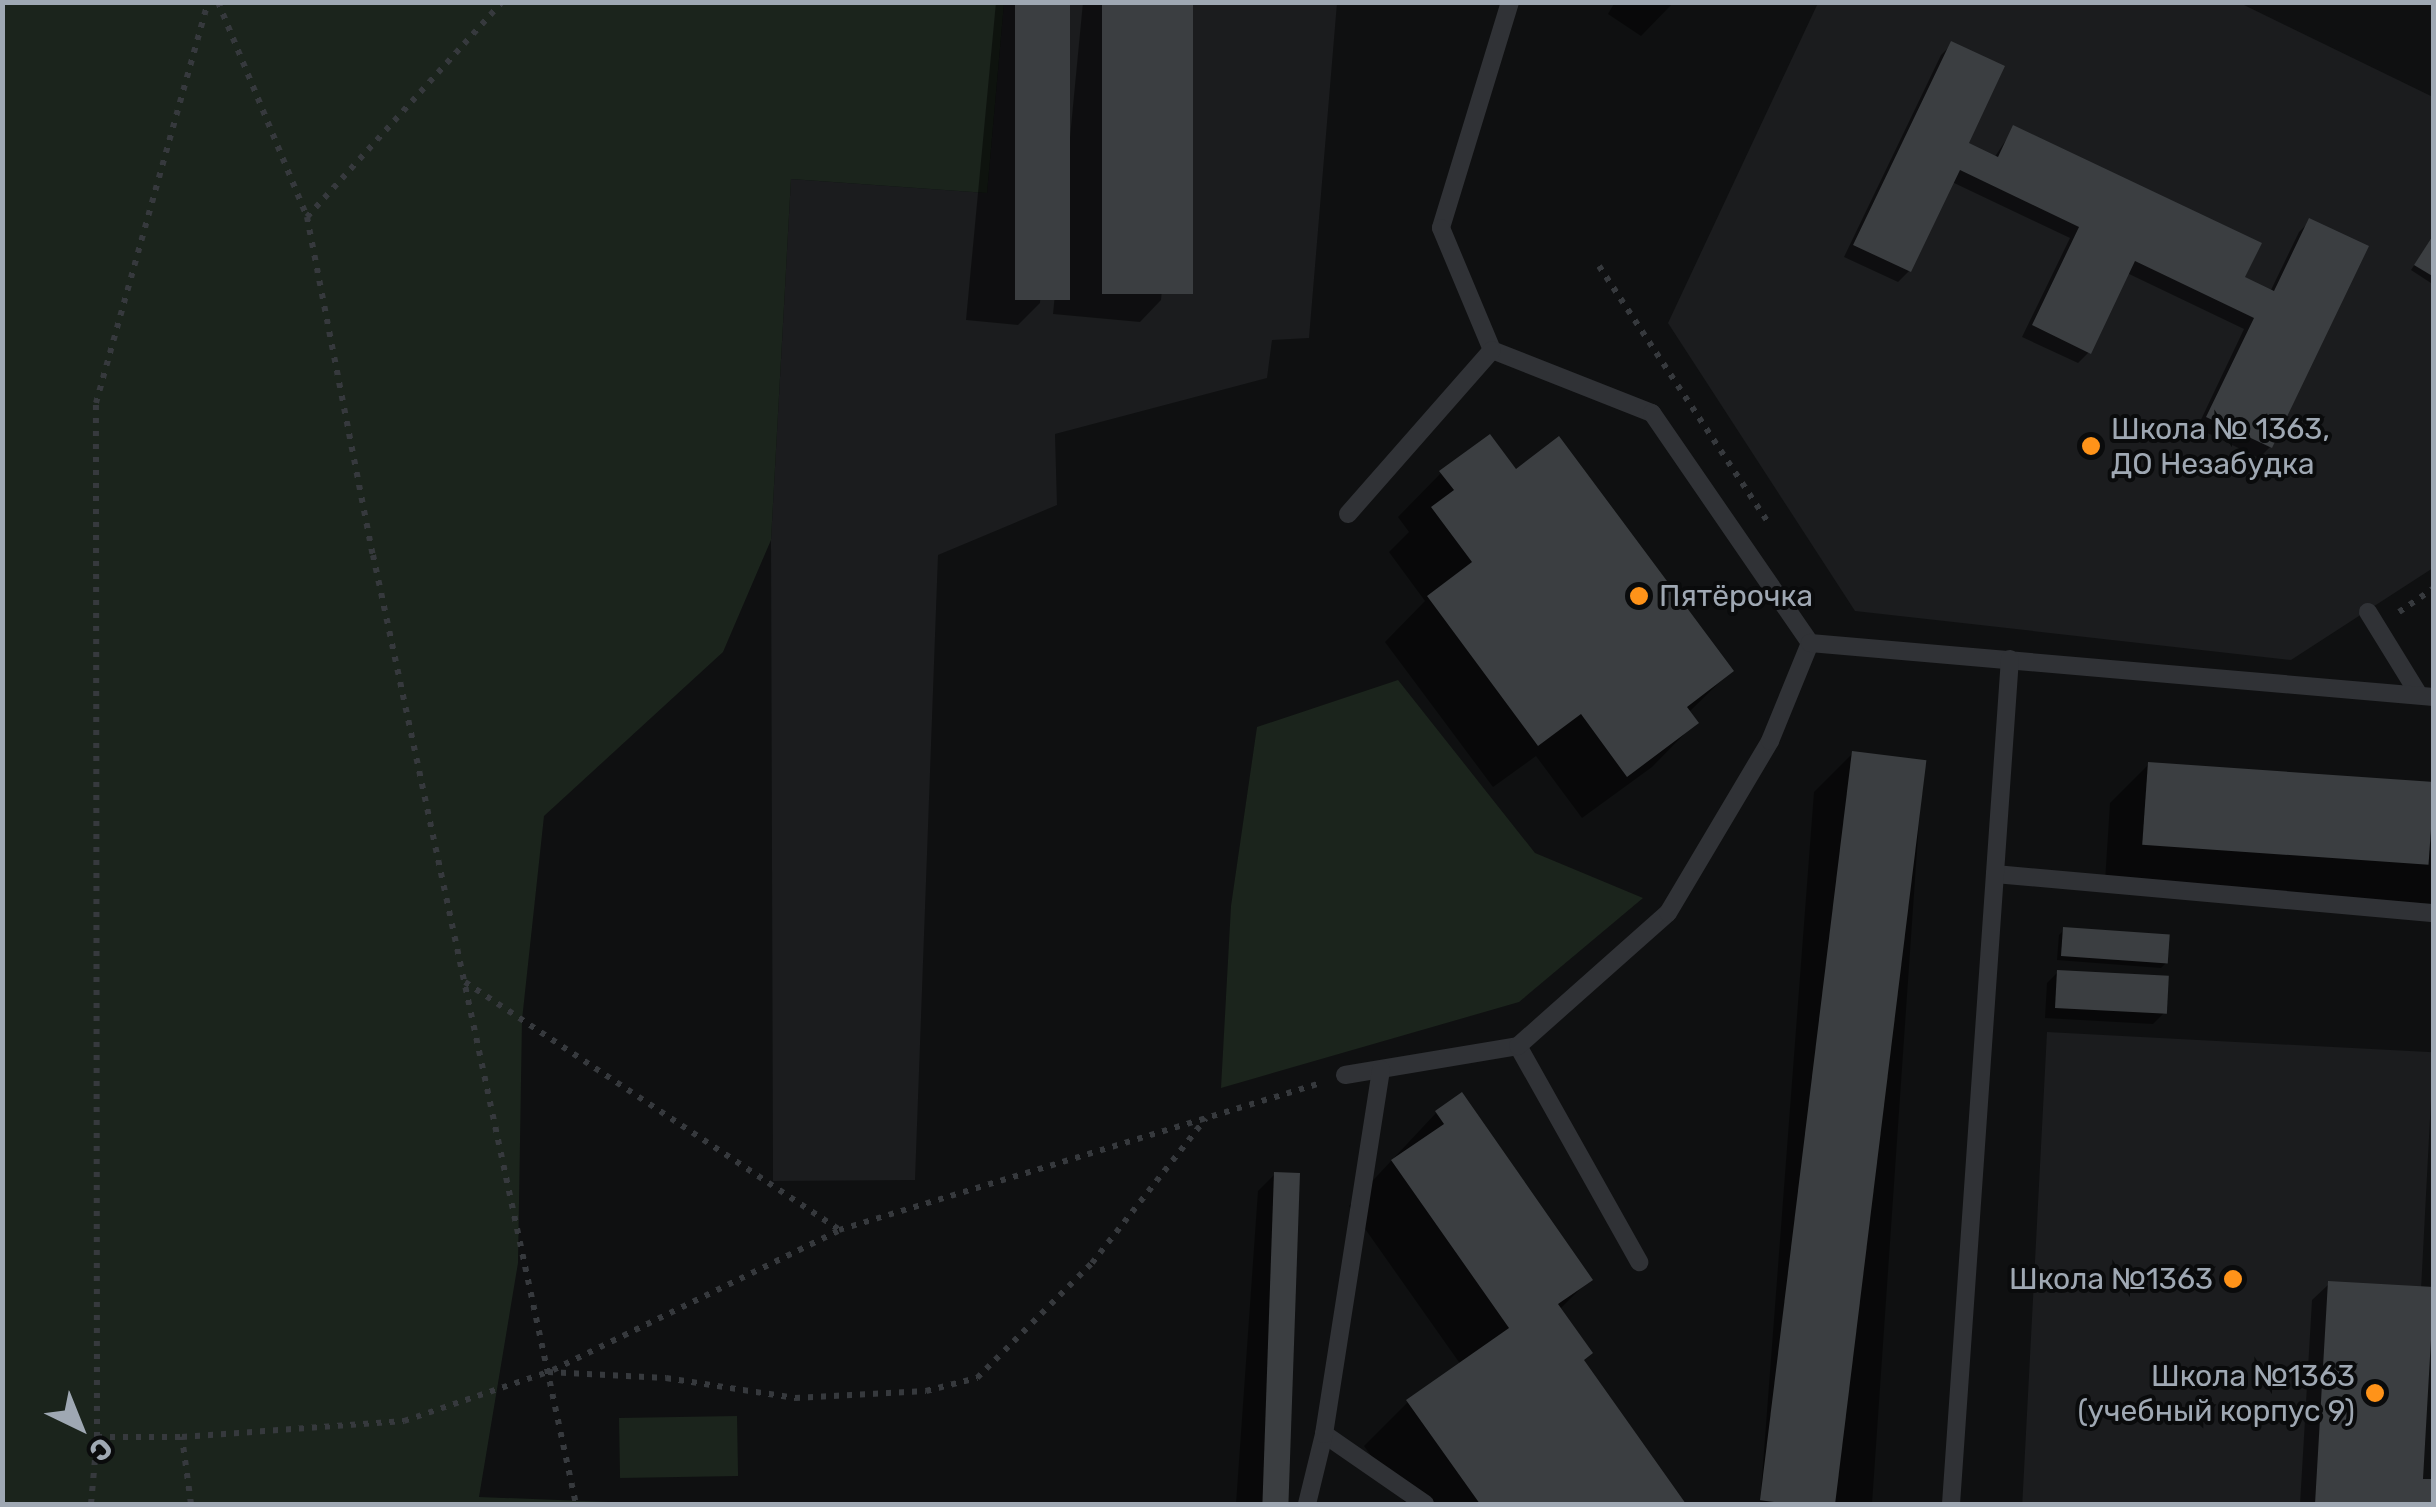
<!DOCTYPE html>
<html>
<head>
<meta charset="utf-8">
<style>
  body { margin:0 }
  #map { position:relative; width:2436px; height:1507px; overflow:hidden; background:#0f1011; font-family:Rubik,sans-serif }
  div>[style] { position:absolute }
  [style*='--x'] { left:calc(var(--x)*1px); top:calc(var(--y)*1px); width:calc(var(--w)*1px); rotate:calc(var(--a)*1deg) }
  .built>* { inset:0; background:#1b1c1e; transform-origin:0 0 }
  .green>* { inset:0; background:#1b241c; transform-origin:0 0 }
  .shadow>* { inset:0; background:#0007 }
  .building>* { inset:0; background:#3b3e41; transform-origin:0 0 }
  .path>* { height:6px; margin-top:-3px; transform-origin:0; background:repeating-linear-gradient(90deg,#36393d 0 5px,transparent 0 13px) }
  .lane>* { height:18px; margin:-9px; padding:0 9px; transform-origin:9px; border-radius:9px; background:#303236 }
  .dots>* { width:28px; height:28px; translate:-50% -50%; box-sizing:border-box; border:5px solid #0a0b0c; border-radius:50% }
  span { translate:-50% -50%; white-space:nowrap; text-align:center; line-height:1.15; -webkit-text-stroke:8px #0a0b0c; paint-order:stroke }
  .poi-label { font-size:30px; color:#9fa8b3 }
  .left { translate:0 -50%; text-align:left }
  .right { translate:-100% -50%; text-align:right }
  .frame { position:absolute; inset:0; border:5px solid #9fa8b3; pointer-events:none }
  .north { position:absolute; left:30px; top:1377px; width:100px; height:100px; -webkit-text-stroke:8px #0a0b0c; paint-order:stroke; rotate:137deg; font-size:28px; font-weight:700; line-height:40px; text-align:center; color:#9fa8b3 }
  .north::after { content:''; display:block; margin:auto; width:35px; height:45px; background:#9fa8b3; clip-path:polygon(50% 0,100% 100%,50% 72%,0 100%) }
</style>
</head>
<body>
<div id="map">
  <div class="built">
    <div style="clip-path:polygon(1004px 3px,1337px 3px,1309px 338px,1272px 340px,1267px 378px,1055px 434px,1057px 505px,938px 555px,915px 1180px,773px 1181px,771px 540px,791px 179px,987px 193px)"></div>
    <div style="clip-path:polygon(1818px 3px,2240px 3px,2433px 97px,2433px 568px,2291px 660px,1855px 611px,1668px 323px)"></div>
    <div style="left:2047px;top:1032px;width:387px;height:473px;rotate:3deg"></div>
  </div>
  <div class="green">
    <div style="clip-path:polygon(3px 2px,1004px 3px,987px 193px,791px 179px,771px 540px,723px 652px,544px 816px,522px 1020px,518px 1263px,479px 1497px,660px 1504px,3px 1504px)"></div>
    <div style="clip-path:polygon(1398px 680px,1535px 853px,1643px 898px,1519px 1002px,1221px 1088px,1231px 906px,1257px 727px)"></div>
    <div style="left:737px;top:1416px;width:60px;height:118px;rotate:89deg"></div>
  </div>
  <div class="shadow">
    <div style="clip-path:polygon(996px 2px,1068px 2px,1040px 303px,1018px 325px,966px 320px)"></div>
    <div style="clip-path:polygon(1083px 2px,1190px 2px,1161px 300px,1140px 322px,1053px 314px)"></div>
    <div style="clip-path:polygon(1615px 2px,1674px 2px,1641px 36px,1608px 14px)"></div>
    <div style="clip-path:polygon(1952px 44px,1965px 144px,1994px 158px,2014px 128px,2242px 278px,2270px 292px,2299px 232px,2310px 221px,2270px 447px,2259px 458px,2197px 428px,2244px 329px,2127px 273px,2089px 352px,2078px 363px,2022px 337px,2070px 238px,1952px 182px,1909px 271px,1898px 282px,1844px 257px,1941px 55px)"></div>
    <div style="clip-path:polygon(2434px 236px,2434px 285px,2411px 270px)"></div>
    <div style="clip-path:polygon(1515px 472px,1731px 671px,1688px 713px,1695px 723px,1652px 767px,1582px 818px,1536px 756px,1493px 787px,1385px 642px,1425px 601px,1389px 552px,1409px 532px,1398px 517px,1441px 473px)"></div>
    <div style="clip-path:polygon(1853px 753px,1923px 763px,1872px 1504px,1760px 1504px,1814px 792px)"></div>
    <div style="clip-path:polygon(2149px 764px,2434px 783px,2434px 904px,2105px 882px,2110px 803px)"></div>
    <div style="clip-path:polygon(2064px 930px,2166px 963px,2161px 968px,2057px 960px,2059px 935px)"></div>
    <div style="clip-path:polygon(2058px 972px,2164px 1013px,2153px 1024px,2045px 1018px,2047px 983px)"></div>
    <div style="clip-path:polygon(1436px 1113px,1590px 1279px,1559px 1310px,1582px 1361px,1683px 1504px,1406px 1504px,1364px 1446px,1408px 1402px,1461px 1365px,1349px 1206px)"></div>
    <div style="clip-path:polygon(1275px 1174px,1297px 1175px,1274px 1504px,1236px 1504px,1258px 1191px)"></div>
    <div style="clip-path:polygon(2329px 1284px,2421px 1481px,2434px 1482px,2434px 1504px,2300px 1504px,2312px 1300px)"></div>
  </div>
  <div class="building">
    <div style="left:1015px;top:2px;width:55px;height:298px"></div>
    <div style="left:1102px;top:2px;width:91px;height:292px"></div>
    <div style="clip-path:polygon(1951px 41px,2005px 66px,1969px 143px,1998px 157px,2013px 125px,2262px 243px,2245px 277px,2274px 291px,2309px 218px,2369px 246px,2272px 448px,2206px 417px,2254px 318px,2135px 261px,2091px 354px,2032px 325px,2079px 227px,1960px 170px,1911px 272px,1853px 245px)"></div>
    <div style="clip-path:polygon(2434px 234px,2434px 277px,2414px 265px)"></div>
    <div style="clip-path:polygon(1490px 434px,1516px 469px,1559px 436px,1734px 671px,1687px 707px,1699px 723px,1627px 777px,1581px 714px,1538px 746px,1427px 596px,1472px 562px,1431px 507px,1454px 490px,1439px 471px)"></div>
    <div style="left:1852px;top:751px;width:75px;height:755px;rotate:7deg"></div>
    <div style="left:2148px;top:762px;width:287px;height:83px;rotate:4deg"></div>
    <div style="left:2063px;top:927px;width:107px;height:29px;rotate:4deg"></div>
    <div style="left:2057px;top:970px;width:112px;height:38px;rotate:3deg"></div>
    <div style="clip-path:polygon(1462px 1092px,1593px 1280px,1558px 1304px,1593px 1353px,1584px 1360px,1686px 1504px,1480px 1504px,1406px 1400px,1509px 1328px,1391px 1160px,1444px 1124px,1435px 1111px)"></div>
    <div style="left:1274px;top:1172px;width:26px;height:333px;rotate:2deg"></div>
    <div style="clip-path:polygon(2328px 1281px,2434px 1287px,2423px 1479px,2434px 1479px,2434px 1504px,2315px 1504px)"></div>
  </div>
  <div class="path">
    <div style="--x:218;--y:2;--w:233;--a:67.5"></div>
    <div style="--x:307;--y:217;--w:344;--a:79"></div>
    <div style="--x:373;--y:555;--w:970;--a:77.93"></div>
    <div style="--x:307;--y:217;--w:290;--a:-47.8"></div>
    <div style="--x:1599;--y:266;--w:309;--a:56.6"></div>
    <div style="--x:2399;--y:612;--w:42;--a:-34.4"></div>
    <div style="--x:465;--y:982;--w:449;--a:33.5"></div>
    <div style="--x:839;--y:1230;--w:504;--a:-16.96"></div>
    <div style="--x:553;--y:1370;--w:317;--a:-26"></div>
    <div style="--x:97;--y:1437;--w:1034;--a:-90.06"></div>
    <div style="--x:96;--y:403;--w:416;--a:-74.4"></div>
    <div style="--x:91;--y:1504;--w:67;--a:-84.9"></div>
    <div style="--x:97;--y:1437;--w:85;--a:0"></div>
    <div style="--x:191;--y:1504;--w:68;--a:-97.7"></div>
    <div style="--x:182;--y:1437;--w:223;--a:-4.1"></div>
    <div style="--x:404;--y:1421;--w:152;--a:-18.8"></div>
    <div style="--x:548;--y:1372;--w:118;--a:2.9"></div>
    <div style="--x:666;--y:1378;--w:131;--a:8.8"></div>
    <div style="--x:795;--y:1398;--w:131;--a:-3.1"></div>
    <div style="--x:926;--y:1391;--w:53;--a:-14.3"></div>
    <div style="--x:977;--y:1378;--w:163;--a:-45"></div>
    <div style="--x:1092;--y:1263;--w:184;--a:-51.8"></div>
  </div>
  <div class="lane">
    <div style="--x:1510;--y:2;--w:236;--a:107"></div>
    <div style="--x:1441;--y:228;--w:132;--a:67.3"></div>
    <div style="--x:1492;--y:350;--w:172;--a:21.5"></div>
    <div style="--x:1652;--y:413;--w:279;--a:55.5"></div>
    <div style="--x:1348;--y:514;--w:218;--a:-48.7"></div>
    <div style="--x:2368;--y:612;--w:97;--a:58.4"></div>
    <div style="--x:1995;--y:874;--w:441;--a:5.1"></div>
    <div style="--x:1518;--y:1046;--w:248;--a:60.7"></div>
    <div style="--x:1345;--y:1075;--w:175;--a:-9.5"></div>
    <div style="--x:1518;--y:1046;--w:200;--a:-41.6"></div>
    <div style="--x:1668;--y:913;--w:200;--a:-59.3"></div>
    <div style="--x:1770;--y:741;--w:106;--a:-67.8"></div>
    <div style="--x:1810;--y:643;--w:626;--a:4.95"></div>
    <div style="--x:1324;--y:1434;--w:123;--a:34.7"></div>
    <div style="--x:1307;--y:1504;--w:72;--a:-76.3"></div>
    <div style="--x:1324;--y:1434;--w:369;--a:-81.1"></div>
    <div style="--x:1951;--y:1504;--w:847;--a:-86.01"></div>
  </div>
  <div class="dots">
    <div style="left:2091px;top:446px;background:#ff9319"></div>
    <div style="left:1639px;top:596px;background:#ff9319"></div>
    <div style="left:2233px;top:1279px;background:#ff9319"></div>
    <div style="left:2375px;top:1393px;background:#ff9319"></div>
  </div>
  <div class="poi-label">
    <span class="left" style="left:2111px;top:446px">Школа № 1363,<br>ДО Незабудка</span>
    <span class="left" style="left:1659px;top:596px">Пятёрочка</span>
    <span class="right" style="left:2213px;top:1279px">Школа №1363</span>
    <span class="right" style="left:2355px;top:1393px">Школа №1363<br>(учебный корпус 9)</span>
  </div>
  <div class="frame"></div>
  <div class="north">С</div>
</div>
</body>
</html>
